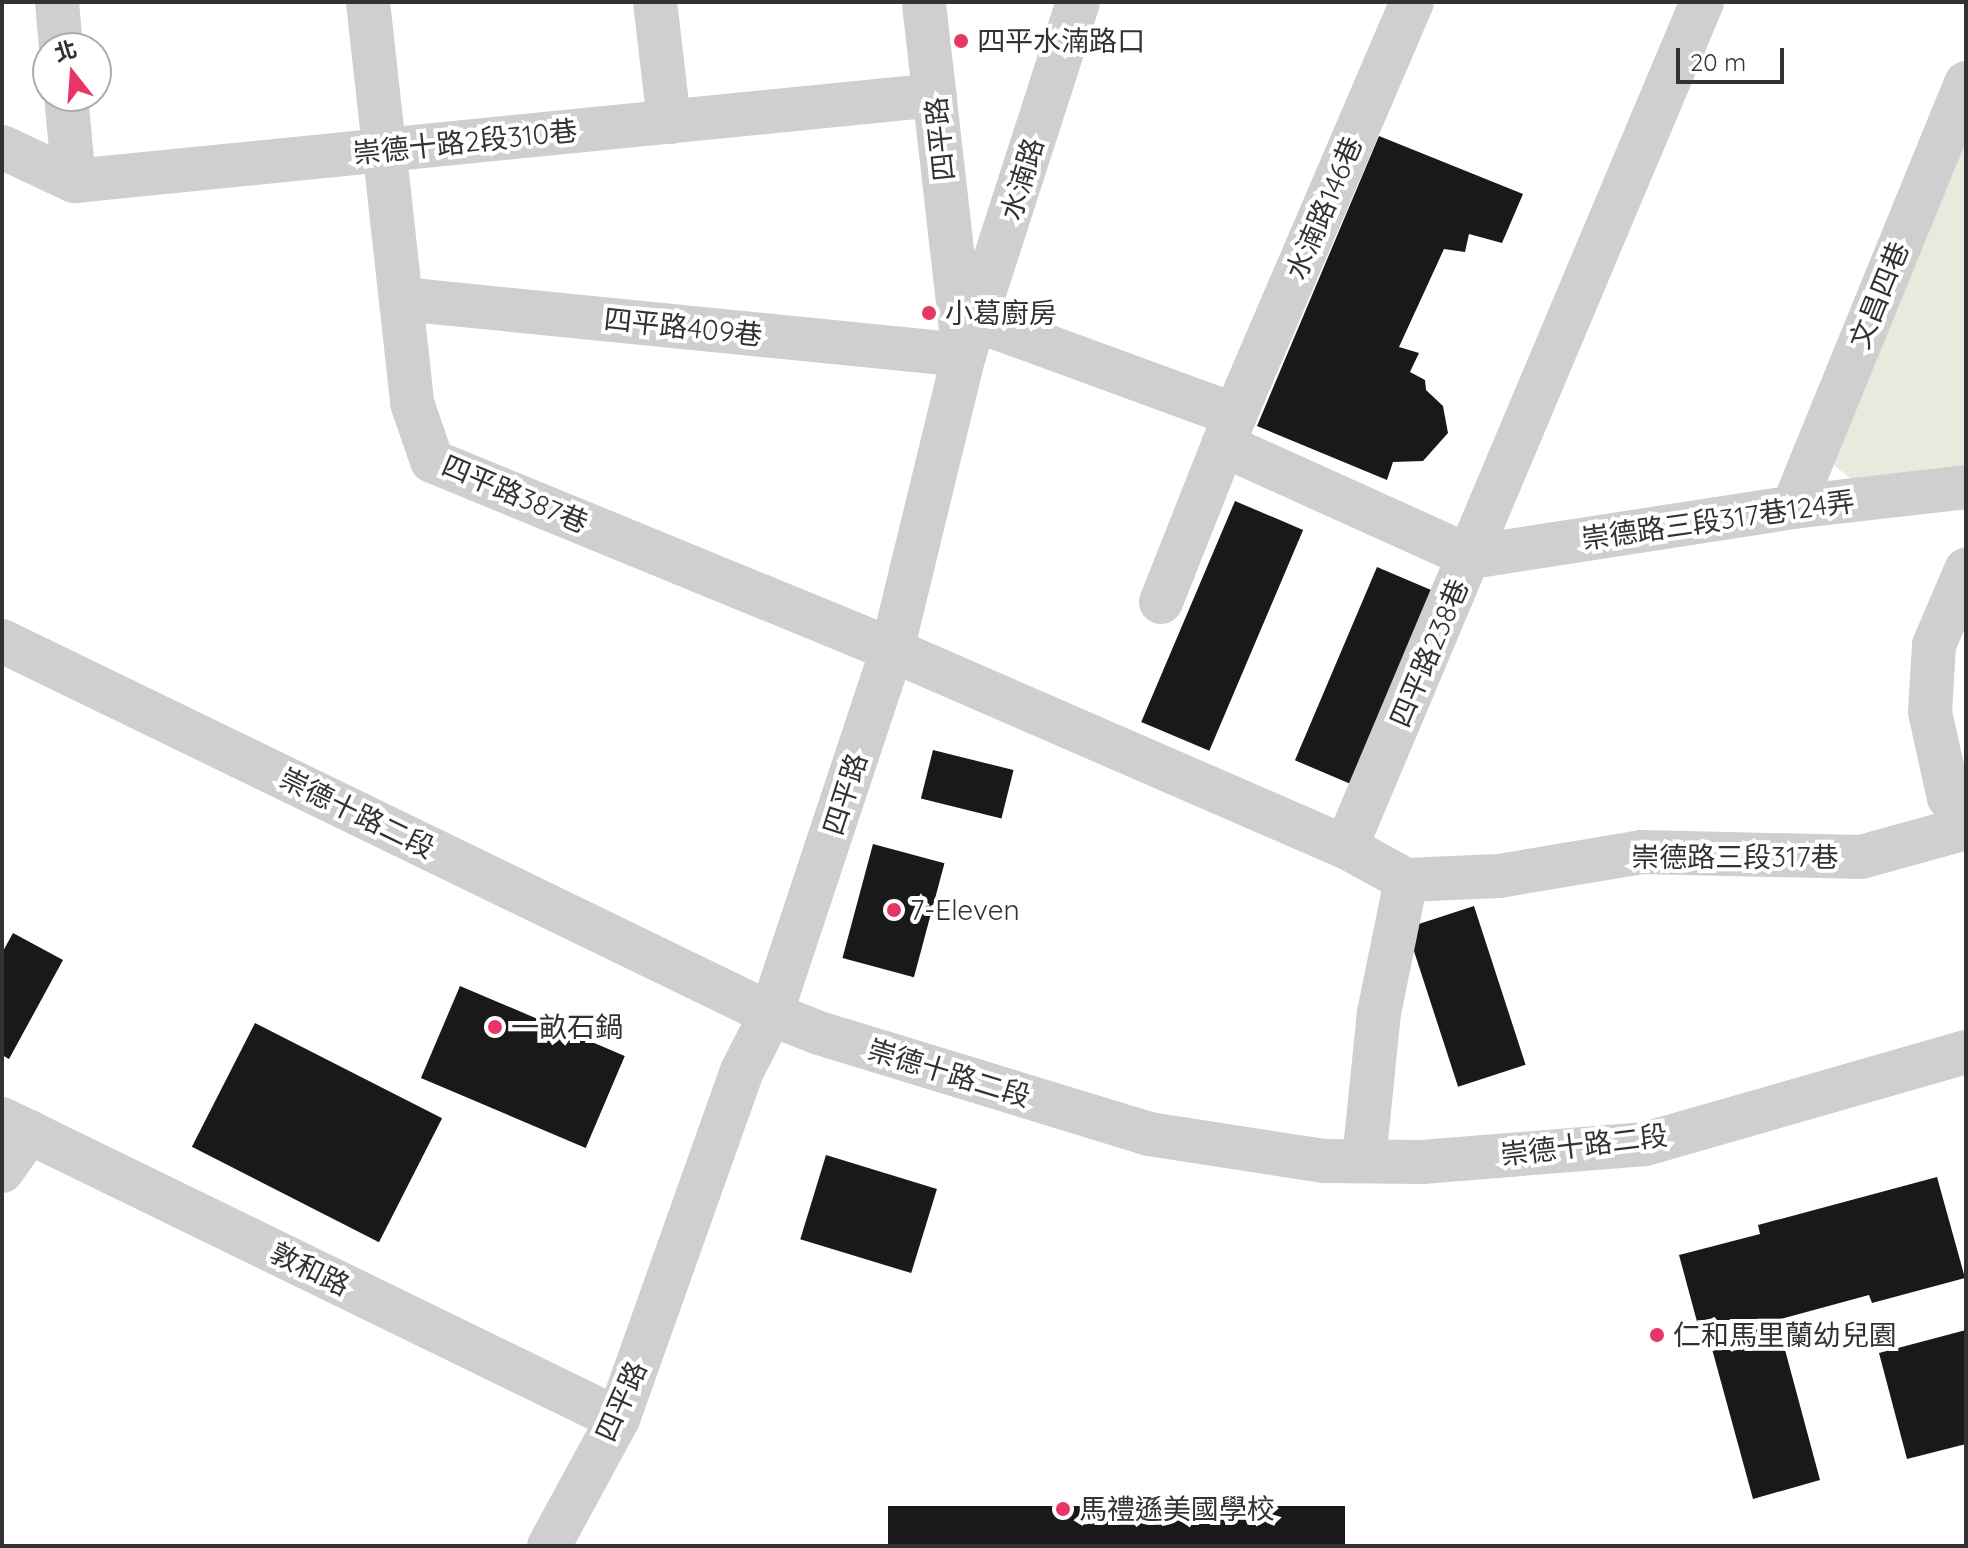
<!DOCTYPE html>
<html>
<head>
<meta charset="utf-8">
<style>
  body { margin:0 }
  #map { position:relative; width:1968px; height:1548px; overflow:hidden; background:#fff; font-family:Quicksand,"Noto Sans TC",sans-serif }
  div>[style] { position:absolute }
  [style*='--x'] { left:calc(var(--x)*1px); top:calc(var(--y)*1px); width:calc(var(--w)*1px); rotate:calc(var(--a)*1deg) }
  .green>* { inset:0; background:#e7ebdd }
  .building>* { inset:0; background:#191919; transform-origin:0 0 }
  .minor>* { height:44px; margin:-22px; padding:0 22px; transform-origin:22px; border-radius:22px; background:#cfcfcf }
  .dots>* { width:22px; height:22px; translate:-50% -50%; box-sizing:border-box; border:4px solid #fff; border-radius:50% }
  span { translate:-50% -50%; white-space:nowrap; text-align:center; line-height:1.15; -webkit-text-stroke:8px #fff; paint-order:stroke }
  .poi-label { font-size:28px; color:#323232 }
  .left { translate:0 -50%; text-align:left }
  .street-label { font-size:28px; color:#323232 }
  .frame { position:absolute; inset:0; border:4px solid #323232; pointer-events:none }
  .north { position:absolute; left:32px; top:32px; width:80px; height:80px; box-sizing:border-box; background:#fff; border:2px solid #adadad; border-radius:50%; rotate:343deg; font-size:22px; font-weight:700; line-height:32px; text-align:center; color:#323232 }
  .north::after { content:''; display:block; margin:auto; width:28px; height:36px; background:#e73565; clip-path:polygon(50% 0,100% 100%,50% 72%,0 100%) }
  .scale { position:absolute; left:1676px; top:48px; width:108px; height:36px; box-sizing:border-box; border:4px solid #323232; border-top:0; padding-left:10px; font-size:24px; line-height:28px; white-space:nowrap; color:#323232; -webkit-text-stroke:6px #fff; paint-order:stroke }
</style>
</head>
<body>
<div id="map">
  <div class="green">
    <div style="clip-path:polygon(1966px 124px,1966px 465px,1864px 489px,1827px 460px)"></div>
  </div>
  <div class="building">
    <div style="clip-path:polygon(1379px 136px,1523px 194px,1502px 243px,1469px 234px,1465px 252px,1444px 249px,1399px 347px,1419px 353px,1410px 372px,1425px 380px,1426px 390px,1443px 406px,1448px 433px,1423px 461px,1393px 462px,1387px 480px,1257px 426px)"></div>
    <div style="left:1235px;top:501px;width:74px;height:240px;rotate:23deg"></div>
    <div style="left:1377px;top:567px;width:69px;height:210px;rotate:23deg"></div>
    <div style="left:933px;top:750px;width:83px;height:50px;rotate:14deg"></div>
    <div style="left:873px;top:844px;width:74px;height:118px;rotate:15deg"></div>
    <div style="left:1474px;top:906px;width:167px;height:71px;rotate:72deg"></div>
    <div style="clip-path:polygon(13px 933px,63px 960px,9px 1059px,2px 1055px,2px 953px)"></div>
    <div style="left:460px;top:986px;width:179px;height:100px;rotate:23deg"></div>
    <div style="left:255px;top:1023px;width:210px;height:139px;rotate:27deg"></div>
    <div style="left:826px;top:1155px;width:116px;height:88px;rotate:17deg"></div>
    <div style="clip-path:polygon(1937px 1177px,1965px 1278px,1872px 1303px,1869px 1295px,1777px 1320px,1820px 1480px,1753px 1499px,1706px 1327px,1699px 1329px,1679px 1255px,1760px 1234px,1758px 1225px)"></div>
    <div style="clip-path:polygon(1966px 1330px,1966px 1444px,1907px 1459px,1879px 1353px)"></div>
    <div style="left:888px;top:1506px;width:457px;height:40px"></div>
  </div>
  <div class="minor">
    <div style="--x:57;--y:2;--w:46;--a:85"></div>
    <div style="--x:368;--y:2;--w:403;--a:83.7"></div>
    <div style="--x:412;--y:403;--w:61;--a:71"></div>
    <div style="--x:432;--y:461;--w:497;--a:22.3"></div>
    <div style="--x:892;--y:650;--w:495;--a:23.5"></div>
    <div style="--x:1346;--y:847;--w:68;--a:28.8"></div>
    <div style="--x:655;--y:2;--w:121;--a:83.3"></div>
    <div style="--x:66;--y:96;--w:85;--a:84.6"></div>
    <div style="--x:2;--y:147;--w:80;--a:25.3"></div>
    <div style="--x:74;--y:181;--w:865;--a:-5.7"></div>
    <div style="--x:402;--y:299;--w:565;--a:5.69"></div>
    <div style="--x:964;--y:355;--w:371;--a:-72.1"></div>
    <div style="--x:978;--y:321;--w:274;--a:20.1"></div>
    <div style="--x:1223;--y:445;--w:272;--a:24.3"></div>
    <div style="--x:1471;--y:557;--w:326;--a:-8.8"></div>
    <div style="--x:1793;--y:507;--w:174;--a:-6.6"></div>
    <div style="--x:1793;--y:507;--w:458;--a:-67.8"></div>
    <div style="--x:1161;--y:602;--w:201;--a:-68.4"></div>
    <div style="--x:1235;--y:415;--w:449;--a:-66.8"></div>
    <div style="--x:2;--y:641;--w:855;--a:25.88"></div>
    <div style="--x:771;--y:1014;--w:52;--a:21.6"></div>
    <div style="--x:819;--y:1033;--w:345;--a:17"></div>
    <div style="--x:1149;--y:1134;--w:177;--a:8.8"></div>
    <div style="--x:1324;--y:1161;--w:98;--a:0.6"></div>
    <div style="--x:1422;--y:1162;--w:224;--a:-4.6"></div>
    <div style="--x:1645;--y:1144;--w:334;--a:-16"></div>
    <div style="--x:1949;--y:798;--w:88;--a:-102.5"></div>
    <div style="--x:1930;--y:712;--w:67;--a:-86.6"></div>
    <div style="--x:1934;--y:645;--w:82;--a:-66.9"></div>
    <div style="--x:1346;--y:847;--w:917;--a:-67.15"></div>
    <div style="--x:1406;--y:880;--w:93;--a:-2.5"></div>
    <div style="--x:1499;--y:876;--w:145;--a:-9.5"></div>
    <div style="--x:1642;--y:852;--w:219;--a:1.3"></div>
    <div style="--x:1861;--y:857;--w:109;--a:-15.4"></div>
    <div style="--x:2;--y:1119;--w:685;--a:25.97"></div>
    <div style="--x:1364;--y:1160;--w:148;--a:-84.2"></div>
    <div style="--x:1379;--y:1013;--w:136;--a:-78.5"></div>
    <div style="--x:2;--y:1171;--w:48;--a:-54.3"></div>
    <div style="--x:549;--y:1546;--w:145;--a:-61.5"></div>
    <div style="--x:618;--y:1419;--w:369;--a:-70.4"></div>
    <div style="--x:742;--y:1071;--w:64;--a:-63"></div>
    <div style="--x:771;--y:1014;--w:384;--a:-71.6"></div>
    <div style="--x:892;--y:650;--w:304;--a:-76.3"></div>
    <div style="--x:964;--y:355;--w:355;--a:-96.5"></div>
  </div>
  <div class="dots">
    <div style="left:961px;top:41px;background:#e73565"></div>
    <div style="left:929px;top:313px;background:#e73565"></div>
    <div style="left:894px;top:910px;background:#e73565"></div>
    <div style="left:495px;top:1027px;background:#e73565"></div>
    <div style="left:1657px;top:1335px;background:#e73565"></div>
    <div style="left:1063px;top:1509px;background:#e73565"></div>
  </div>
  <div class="poi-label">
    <span class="left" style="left:977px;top:41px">四平水湳路口</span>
    <span class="left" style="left:945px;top:313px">小葛廚房</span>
    <span class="left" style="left:910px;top:910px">7-Eleven</span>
    <span class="left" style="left:511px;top:1027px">一畝石鍋</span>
    <span class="left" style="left:1673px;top:1335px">仁和馬里蘭幼兒園</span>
    <span class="left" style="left:1079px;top:1509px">馬禮遜美國學校</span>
  </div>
  <div class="street-label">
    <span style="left:940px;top:139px;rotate:-96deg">四平路</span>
    <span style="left:465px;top:142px;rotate:-6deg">崇德十路2段310巷</span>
    <span style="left:1022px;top:179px;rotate:-73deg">水湳路</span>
    <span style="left:1324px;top:208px;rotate:-67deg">水湳路146巷</span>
    <span style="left:1879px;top:295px;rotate:-68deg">文昌四巷</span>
    <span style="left:683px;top:327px;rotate:6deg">四平路409巷</span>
    <span style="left:515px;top:494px;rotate:23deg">四平路387巷</span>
    <span style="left:1718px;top:520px;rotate:-8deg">崇德路三段317巷124弄</span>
    <span style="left:1429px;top:653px;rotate:-67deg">四平路238巷</span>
    <span style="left:845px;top:794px;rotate:-72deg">四平路</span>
    <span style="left:357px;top:813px;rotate:26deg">崇德十路二段</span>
    <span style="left:1735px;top:857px">崇德路三段317巷</span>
    <span style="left:949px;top:1073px;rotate:17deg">崇德十路二段</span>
    <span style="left:1584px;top:1145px;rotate:-7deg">崇德十路二段</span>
    <span style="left:310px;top:1269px;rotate:26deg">敦和路</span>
    <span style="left:621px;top:1401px;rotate:-66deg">四平路</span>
  </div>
  <div class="frame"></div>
  <div class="north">北</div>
  <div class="scale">20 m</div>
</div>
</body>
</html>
